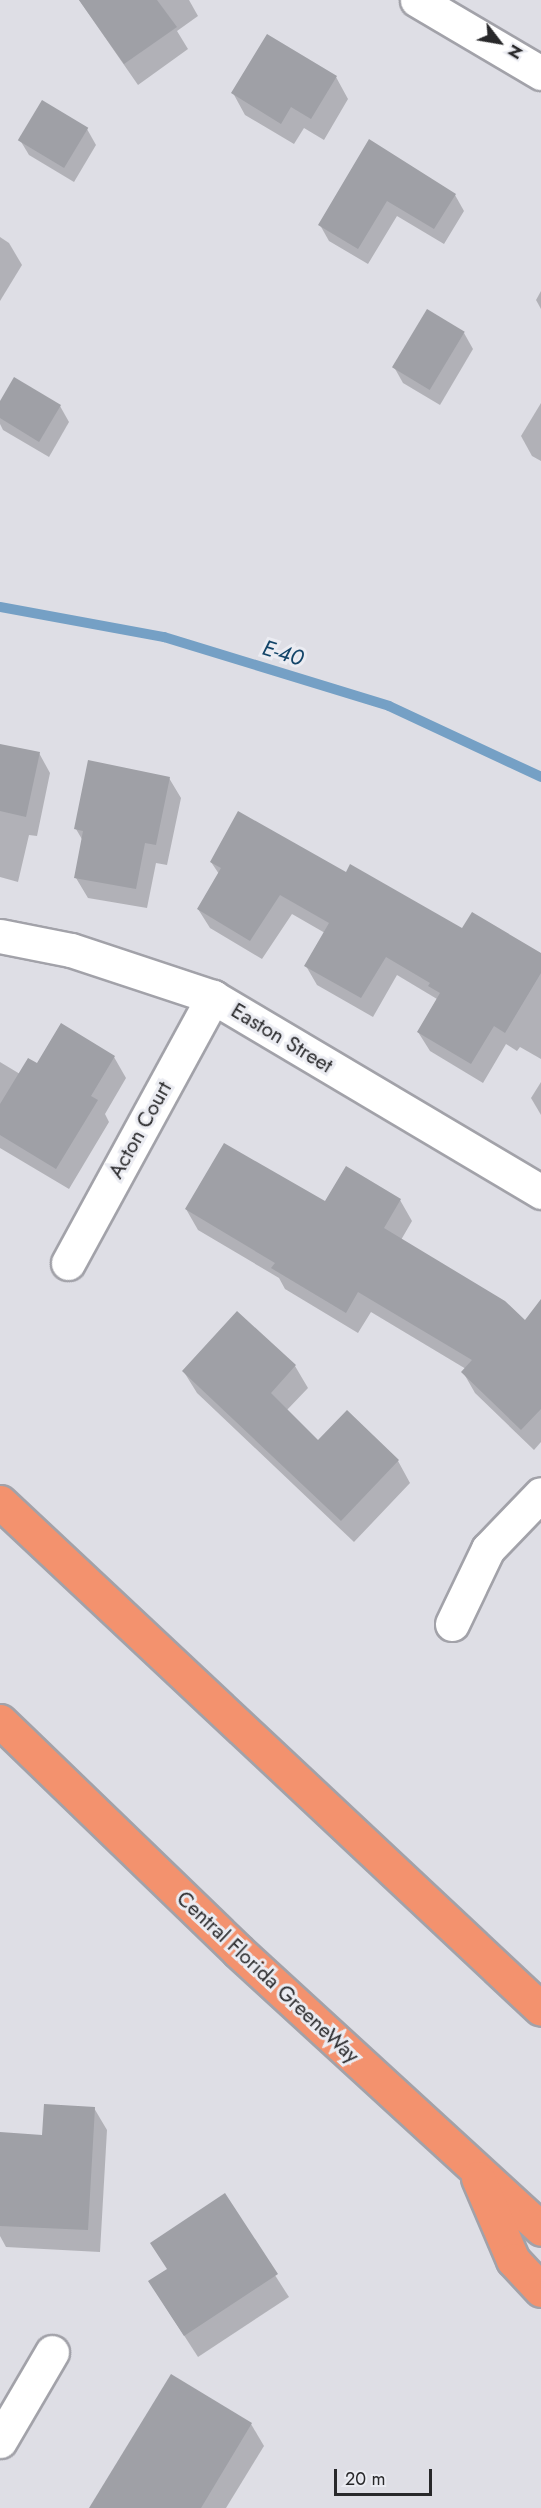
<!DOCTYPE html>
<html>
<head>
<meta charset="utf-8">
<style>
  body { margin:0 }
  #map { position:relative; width:541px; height:2508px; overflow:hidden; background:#dedee5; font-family:Jost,sans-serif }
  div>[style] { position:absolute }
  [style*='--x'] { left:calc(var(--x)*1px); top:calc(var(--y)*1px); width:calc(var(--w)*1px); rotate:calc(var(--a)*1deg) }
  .shadow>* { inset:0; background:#0003 }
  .stream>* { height:10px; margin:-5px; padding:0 5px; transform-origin:5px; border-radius:5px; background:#75a0c5 }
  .building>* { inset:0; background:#9fa0a6; transform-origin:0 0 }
  .roads { filter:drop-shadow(2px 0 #a2a2a9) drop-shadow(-2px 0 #a2a2a9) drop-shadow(0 2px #a2a2a9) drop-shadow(0 -2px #a2a2a9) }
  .street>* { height:33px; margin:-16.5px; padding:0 16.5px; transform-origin:16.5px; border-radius:16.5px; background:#fff }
  .highway>* { height:33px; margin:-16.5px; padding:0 16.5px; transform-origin:16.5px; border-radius:16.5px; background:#f3926e }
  span { translate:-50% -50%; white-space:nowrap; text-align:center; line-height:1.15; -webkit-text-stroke:6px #ebecf2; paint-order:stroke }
  .street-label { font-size:21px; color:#28282a }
  .water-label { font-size:22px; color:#124468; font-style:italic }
  .north { position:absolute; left:469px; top:12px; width:60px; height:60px; -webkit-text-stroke:4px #ebecf2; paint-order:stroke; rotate:121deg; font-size:16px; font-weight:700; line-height:24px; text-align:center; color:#28282a }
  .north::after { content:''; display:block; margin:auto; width:21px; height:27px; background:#28282a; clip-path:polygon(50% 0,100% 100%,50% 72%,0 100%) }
  .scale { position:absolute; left:334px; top:2469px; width:98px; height:27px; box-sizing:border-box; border:3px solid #28282a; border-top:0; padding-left:8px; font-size:18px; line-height:21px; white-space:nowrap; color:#28282a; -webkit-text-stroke:4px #ebecf2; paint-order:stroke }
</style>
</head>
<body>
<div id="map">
  <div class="shadow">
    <div style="clip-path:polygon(79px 0,189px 0,198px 16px,177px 31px,188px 49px,138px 85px)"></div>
    <div style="clip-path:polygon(336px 77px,348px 99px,324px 140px,304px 128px,294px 144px,245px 115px,233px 93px)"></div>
    <div style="clip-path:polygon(87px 129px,96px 145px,74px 182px,29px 155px,20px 140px)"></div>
    <div style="clip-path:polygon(370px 141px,455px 195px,464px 211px,444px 244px,397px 216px,368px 264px,329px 241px,320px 225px)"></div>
    <div style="clip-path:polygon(0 237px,9px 243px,22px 265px,0 301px)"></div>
    <div style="clip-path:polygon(541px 291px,541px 309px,536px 300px)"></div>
    <div style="clip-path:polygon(464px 333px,473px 349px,440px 405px,403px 383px,394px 367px)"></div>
    <div style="clip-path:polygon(541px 403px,541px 461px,532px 456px,521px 436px)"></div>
    <div style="clip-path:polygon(0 404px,60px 406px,69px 422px,49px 457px,3px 430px,0 424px)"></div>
    <div style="clip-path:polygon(0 745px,39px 753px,50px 773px,37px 836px,29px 835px,18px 882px,0 877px)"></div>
    <div style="clip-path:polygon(169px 778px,181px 798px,167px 865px,156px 863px,147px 908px,88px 898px,76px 878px,83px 841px,76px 829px)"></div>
    <div style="clip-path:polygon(211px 862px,346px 874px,463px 931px,541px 955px,541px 1059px,520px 1047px,517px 1051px,506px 1044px,483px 1083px,430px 1051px,418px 1032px,437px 999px,397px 975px,373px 1017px,317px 985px,306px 966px,325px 933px,292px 914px,262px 959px,210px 928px,198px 909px,219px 874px)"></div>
    <div style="clip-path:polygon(114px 1057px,126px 1078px,105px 1114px,109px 1122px,69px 1189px,0 1148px,0 1062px,20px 1074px,37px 1065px)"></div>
    <div style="clip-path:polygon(541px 1082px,541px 1115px,531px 1098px)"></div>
    <div style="clip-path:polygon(400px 1200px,412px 1221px,401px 1240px,525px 1322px,541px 1302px,541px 1442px,534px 1450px,475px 1393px,463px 1372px,466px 1369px,371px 1312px,358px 1333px,285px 1289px,279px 1278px,198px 1230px,186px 1209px)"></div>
    <div style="clip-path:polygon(295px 1366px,308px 1388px,286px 1411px,318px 1442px,398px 1461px,410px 1483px,354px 1542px,197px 1393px,184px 1372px)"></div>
    <div style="clip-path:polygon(94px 2108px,107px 2130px,100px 2252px,6px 2247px,0 2236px,0 2134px,44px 2136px)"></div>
    <div style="clip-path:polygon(224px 2196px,289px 2297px,198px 2357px,163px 2303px,168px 2270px)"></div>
    <div style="clip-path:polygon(251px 2424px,264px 2446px,226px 2508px,90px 2508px)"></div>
  </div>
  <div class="stream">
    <div style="--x:0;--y:607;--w:167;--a:10.4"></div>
    <div style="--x:164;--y:637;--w:235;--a:17"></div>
    <div style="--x:389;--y:706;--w:168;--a:25"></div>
  </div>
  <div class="building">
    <div style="clip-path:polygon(79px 0,157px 0,177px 27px,124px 64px)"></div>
    <div style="clip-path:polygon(267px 34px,337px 76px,311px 119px,291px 107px,281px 124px,231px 93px)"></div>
    <div style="left:42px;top:100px;width:54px;height:47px;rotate:31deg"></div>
    <div style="clip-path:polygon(369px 139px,456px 194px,434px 229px,387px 201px,358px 249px,318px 225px)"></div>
    <div style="left:427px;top:309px;width:44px;height:68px;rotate:31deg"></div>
    <div style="clip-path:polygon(14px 377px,61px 405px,39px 442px,0 418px,0 401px)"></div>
    <div style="clip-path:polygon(0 744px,40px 752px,26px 817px,0 811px)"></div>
    <div style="clip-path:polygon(88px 760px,170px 777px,156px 845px,145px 843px,136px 889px,74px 878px,83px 831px,74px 829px)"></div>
    <div style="clip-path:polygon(238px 811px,346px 872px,350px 864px,462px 928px,472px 912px,541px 953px,541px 973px,505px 1033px,494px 1026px,471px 1064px,417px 1032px,440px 993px,428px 986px,430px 983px,386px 957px,361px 998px,304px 966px,329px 923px,280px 895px,250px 941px,197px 909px,221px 868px,210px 862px)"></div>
    <div style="clip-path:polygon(61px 1023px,115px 1056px,91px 1096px,98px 1100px,56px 1169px,0 1135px,0 1104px,28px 1058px,37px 1063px)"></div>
    <div style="clip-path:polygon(224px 1143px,325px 1201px,346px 1166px,401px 1199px,384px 1228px,505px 1301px,525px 1320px,541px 1299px,541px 1409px,521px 1430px,461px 1372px,472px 1360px,358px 1292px,346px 1313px,271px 1268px,275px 1263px,185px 1209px)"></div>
    <div style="clip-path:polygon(237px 1311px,296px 1365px,271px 1393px,318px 1440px,347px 1410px,399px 1460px,341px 1521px,182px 1371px)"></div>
    <div style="clip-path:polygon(44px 2104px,95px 2107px,88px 2230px,0 2226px,0 2132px,42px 2135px)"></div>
    <div style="clip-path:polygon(225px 2193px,278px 2274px,184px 2336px,148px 2281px,167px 2269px,150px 2243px)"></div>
    <div style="clip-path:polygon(171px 2374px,252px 2423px,201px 2508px,89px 2508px)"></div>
  </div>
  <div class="roads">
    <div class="street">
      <div style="--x:417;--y:0;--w:144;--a:30.5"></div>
      <div style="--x:0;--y:936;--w:72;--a:11.2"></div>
      <div style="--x:71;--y:950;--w:150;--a:18.3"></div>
      <div style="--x:213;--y:997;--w:382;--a:30.7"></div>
      <div style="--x:68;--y:1263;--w:303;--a:-61.4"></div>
      <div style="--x:452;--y:1624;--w:83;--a:-64.4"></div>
      <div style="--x:488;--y:1549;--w:76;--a:-46.1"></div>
      <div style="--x:0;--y:2441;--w:103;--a:-59.7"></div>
    </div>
    <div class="highway">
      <div style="--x:0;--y:1502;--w:741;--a:43.14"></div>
      <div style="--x:0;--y:1721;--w:331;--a:44"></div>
      <div style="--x:238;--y:1951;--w:411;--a:42.5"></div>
      <div style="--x:478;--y:2178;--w:89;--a:66.9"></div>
      <div style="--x:513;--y:2260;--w:41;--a:47"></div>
    </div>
  </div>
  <div class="street-label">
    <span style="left:282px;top:1038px;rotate:31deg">Easton Street</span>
    <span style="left:140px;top:1130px;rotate:-61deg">Acton Court</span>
    <span style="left:268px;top:1977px;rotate:43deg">Central Florida GreeneWay</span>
  </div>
  <div class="water-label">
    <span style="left:283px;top:653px;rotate:17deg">E-40</span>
  </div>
  <div class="north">N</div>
  <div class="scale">20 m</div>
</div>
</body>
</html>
